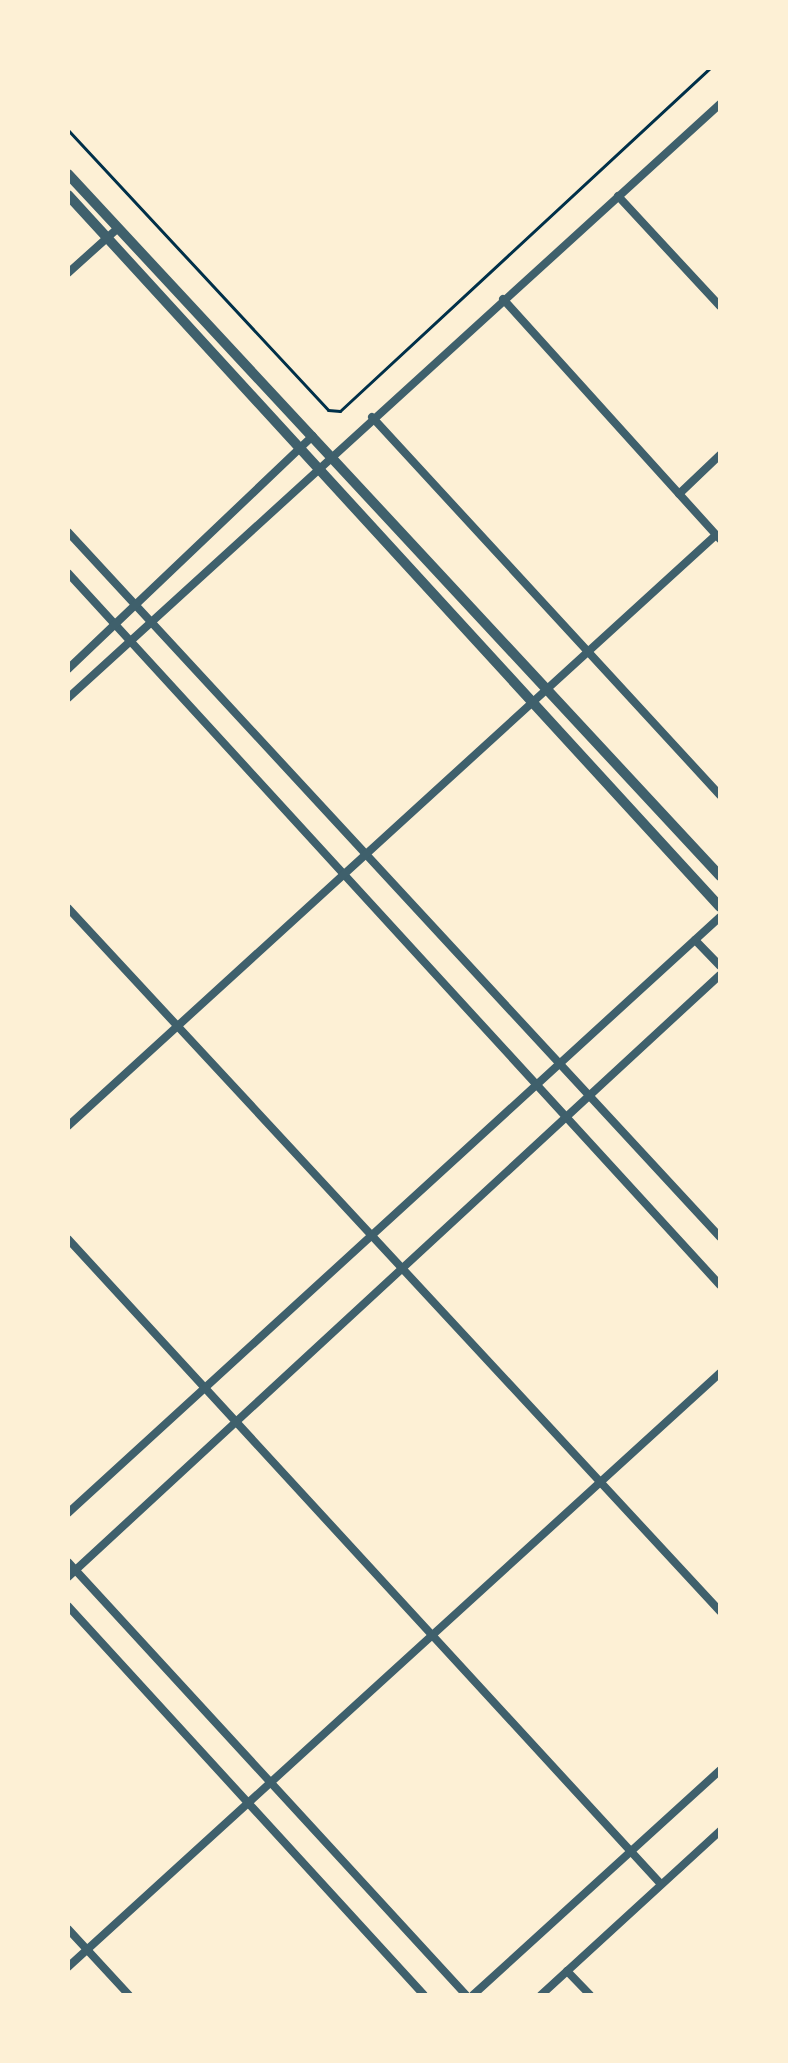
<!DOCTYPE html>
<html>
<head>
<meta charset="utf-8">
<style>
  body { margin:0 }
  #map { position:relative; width:788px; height:2063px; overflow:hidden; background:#fdf0d5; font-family:"Fira Sans Condensed",sans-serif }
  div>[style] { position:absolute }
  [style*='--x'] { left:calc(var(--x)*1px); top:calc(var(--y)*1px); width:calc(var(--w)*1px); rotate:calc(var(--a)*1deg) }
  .path>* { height:3px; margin:-1.5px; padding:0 1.5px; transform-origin:1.5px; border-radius:1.5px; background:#003049 }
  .minor>* { height:8px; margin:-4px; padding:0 4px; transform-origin:4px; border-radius:4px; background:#3f606c }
  .tertiary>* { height:10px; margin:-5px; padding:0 5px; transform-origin:5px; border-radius:5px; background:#3f606c }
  span { translate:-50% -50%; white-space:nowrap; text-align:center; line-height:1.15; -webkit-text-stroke:8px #fdf0d5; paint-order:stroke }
  .frame { position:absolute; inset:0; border:70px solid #fdf0d5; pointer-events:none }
</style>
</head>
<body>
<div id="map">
  <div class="path">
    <div style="--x:68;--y:130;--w:382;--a:47.1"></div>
    <div style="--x:328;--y:410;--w:12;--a:5"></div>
    <div style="--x:340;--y:411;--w:505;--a:-42.83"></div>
  </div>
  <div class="minor">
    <div style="--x:618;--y:196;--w:150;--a:47.2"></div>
    <div style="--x:68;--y:273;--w:67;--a:-42"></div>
    <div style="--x:503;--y:299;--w:324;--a:47.9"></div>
    <div style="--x:372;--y:417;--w:514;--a:47.37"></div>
    <div style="--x:679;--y:494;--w:57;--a:-43.6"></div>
    <div style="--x:68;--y:532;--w:960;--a:47.24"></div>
    <div style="--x:68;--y:573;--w:965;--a:47.52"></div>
    <div style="--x:68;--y:669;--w:338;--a:-43.6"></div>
    <div style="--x:68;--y:698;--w:882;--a:-42.33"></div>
    <div style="--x:68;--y:908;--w:959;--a:47.16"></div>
    <div style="--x:695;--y:940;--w:36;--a:46"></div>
    <div style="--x:68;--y:1126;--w:877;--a:-42.37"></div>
    <div style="--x:68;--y:1239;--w:876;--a:47.41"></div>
    <div style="--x:68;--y:1513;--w:883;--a:-42.43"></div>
    <div style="--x:68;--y:1562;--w:588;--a:47.41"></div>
    <div style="--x:68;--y:1577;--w:887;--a:-42.72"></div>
    <div style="--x:68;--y:1606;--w:527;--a:47.54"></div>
    <div style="--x:68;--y:1929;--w:90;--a:47.3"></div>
    <div style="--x:68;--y:1967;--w:882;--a:-42.33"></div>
    <div style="--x:567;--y:1971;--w:33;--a:46"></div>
    <div style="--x:473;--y:1995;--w:334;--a:-42.3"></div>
    <div style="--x:541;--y:1995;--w:243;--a:-42.5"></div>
  </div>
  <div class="tertiary">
    <div style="--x:68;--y:174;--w:958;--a:47.11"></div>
    <div style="--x:68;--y:195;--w:965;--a:47.52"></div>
  </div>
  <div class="frame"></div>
</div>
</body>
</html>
